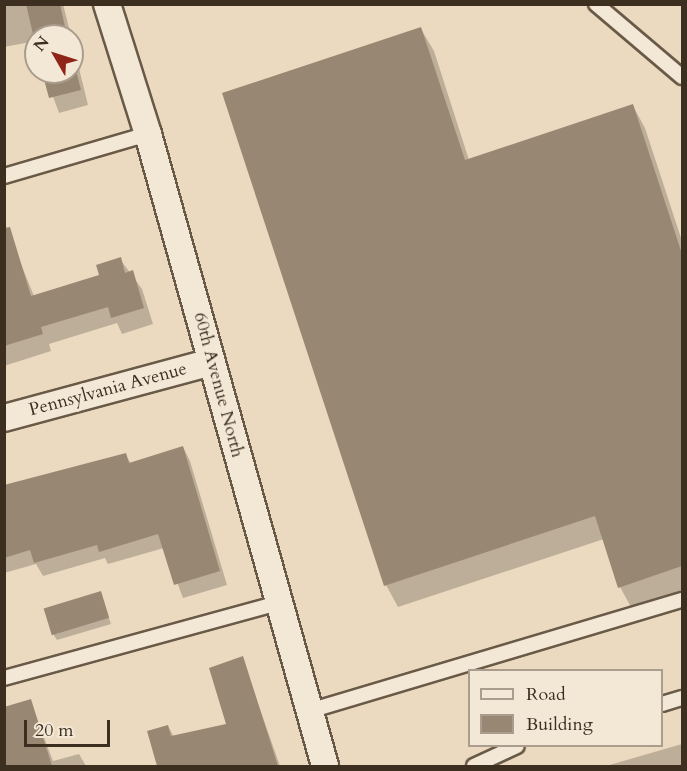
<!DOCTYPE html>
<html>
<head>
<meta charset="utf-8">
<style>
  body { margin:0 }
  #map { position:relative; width:687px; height:771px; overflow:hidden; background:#ecdac0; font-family:Cardo,serif }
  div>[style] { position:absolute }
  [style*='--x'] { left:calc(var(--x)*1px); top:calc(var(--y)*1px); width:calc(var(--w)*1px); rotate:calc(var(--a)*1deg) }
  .shadow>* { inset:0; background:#0003 }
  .building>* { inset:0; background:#988873; transform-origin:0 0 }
  .roads { filter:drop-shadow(2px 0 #695a47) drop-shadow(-2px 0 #695a47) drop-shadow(0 2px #695a47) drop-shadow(0 -2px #695a47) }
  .service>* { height:14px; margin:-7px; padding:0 7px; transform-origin:7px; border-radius:7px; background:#f3e7d6 }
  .minor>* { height:26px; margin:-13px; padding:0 13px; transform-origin:13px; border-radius:13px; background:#f3e7d6 }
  span { translate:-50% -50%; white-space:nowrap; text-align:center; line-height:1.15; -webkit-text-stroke:6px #f3e7d6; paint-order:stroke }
  .street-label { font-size:18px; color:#3d2f1f }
  .frame { position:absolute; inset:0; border:6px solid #3d2f1f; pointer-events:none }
  .legend { position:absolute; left:468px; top:669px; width:195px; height:78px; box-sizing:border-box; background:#f3e7d6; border:2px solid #aa9d8d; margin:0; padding:8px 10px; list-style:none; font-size:18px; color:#3d2f1f }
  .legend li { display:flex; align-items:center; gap:12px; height:30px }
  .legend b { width:30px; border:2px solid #aa9d8d }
  .north { position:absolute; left:24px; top:24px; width:60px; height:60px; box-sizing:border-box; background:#f3e7d6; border:2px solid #aa9d8d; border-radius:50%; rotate:309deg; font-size:16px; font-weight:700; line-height:24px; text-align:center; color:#3d2f1f }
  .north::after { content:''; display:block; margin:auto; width:21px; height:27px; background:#8f2418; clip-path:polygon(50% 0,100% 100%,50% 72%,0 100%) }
  .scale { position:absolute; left:24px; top:720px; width:86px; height:27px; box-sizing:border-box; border:3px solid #3d2f1f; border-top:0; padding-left:8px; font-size:18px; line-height:21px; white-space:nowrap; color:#3d2f1f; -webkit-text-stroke:4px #f3e7d6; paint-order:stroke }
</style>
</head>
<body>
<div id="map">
  <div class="shadow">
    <div style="clip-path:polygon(4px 4px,63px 4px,71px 36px,36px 36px,36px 41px,4px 47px)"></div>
    <div style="clip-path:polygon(421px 29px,434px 51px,469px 160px,633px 106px,645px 128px,682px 241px,682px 593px,632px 609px,620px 587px,604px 539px,398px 607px,386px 585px)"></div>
    <div style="clip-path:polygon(72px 40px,88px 105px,59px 113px,44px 72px,72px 72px)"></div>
    <div style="clip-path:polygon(16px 252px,34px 296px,101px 276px,120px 259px,142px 289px,153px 324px,122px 334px,117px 323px,49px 344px,51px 351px,4px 366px,4px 255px)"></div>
    <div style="clip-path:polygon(183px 447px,190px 461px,227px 585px,183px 598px,164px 548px,108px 564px,105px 558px,43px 576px,36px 564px,4px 573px,4px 487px,126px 455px,131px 464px)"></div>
    <div style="clip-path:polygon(100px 592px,111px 624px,57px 640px,53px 634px)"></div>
    <div style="clip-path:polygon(242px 658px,280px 766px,158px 766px,149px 732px,168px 726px,174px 737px,228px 725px)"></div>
    <div style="clip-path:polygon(30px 701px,53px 761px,79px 754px,86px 766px,4px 766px,4px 708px)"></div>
    <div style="clip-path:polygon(682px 744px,682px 766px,606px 766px)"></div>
  </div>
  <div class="building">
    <div style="clip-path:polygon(26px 4px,60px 4px,67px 36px,36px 36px,36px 47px)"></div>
    <div style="clip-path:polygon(421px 27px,465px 160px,633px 104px,682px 254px,682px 566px,618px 588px,595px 516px,384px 586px,222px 93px)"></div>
    <div style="clip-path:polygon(72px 55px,81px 90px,49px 98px,42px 72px,72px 72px)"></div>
    <div style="clip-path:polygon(10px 227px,31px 296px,99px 275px,96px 265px,121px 257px,125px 273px,133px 270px,144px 308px,111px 318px,108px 307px,41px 327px,43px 334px,4px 346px,4px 228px)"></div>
    <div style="clip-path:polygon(183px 446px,220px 571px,174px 585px,158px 534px,99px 552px,97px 545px,34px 563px,30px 550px,4px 558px,4px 485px,126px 453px,129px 463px)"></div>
    <div style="left:101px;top:591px;width:28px;height:60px;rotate:73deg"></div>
    <div style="clip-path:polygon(243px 656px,278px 766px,157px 766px,147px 731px,168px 725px,171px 736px,226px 724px,209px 668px)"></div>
    <div style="clip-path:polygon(31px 699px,52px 766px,4px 766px,4px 707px)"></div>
  </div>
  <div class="roads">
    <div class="service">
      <div style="--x:596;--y:4;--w:113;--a:40.3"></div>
      <div style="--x:4;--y:176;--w:150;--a:-16.3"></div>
      <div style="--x:4;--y:678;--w:284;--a:-15.3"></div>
      <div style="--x:662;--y:704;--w:21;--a:-17"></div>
      <div style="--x:309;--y:711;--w:389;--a:-16.6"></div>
      <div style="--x:474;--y:766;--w:47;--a:-24.9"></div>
    </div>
    <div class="minor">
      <div style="--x:107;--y:4;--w:136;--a:72.5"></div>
      <div style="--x:148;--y:134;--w:656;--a:74.35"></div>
      <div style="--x:4;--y:418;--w:215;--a:-15.1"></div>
    </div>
  </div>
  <div class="street-label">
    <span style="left:218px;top:385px;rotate:75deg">60th Avenue North</span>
    <span style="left:108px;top:390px;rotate:-15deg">Pennsylvania Avenue</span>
  </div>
  <div class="frame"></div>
  <ul class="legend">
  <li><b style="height:8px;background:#f3e7d6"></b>Road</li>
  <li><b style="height:16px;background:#988873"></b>Building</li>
  </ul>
  <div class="north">N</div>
  <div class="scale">20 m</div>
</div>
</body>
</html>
